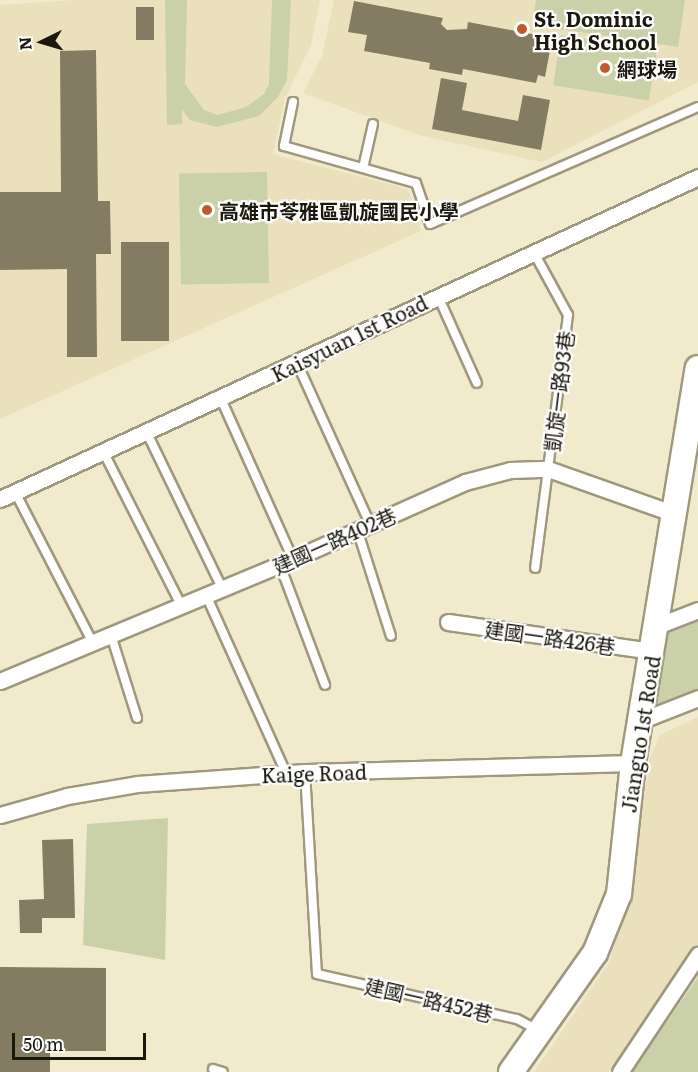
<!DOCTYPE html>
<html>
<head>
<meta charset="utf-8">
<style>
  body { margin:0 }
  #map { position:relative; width:698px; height:1072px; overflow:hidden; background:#f2eacd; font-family:Literata,"Noto Sans TC",serif }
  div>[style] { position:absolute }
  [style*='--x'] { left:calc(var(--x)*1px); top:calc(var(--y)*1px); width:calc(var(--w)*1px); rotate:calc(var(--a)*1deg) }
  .built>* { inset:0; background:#eae0bc }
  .green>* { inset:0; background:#cad0a8; transform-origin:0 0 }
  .building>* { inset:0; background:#837c62; transform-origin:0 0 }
  .roads { filter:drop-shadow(2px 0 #9f987d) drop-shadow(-2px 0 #9f987d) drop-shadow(0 2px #9f987d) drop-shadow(0 -2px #9f987d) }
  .service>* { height:8px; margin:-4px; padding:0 4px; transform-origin:4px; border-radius:4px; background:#fff }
  .minor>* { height:15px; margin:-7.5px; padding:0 7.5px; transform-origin:7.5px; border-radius:7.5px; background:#fff }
  .primary>* { height:24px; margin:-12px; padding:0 12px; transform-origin:12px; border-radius:12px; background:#fff }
  .dots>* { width:16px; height:16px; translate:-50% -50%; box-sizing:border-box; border:3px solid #fff; border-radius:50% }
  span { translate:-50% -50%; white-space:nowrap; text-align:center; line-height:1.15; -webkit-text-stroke:4.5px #fff; paint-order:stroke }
  .poi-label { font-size:20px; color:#1b180e; font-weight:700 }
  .left { translate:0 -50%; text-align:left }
  .street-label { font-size:20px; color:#1b180e }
  .north { position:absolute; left:12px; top:12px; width:60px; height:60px; -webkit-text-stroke:4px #fff; paint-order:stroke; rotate:265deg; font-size:16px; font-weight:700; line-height:24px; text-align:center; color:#1b180e }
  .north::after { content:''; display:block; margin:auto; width:21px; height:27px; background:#1b180e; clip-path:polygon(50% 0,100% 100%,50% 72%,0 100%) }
  .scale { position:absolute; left:12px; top:1033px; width:134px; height:27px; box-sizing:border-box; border:3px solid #1b180e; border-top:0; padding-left:8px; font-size:18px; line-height:21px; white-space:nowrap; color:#1b180e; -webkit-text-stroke:4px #fff; paint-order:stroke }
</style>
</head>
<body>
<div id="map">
  <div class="built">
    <div style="clip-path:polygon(74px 0,320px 0,311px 45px,285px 98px,273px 154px,408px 189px,421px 231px,0 419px,0 5px)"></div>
    <div style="clip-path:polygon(334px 0,698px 0,698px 82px,542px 162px,419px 135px,303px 93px,322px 56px)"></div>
    <div style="clip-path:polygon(698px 717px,698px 945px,609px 1072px,534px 1072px,610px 961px,636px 865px,649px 760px,660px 735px)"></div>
  </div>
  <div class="green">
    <div style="clip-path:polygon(165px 0,187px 0,185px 84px,204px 110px,218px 115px,246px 107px,264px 94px,269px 84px,272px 0,291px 0,287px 80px,278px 97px,259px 116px,217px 127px,190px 120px,182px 109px,182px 124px,167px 125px)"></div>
    <div style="clip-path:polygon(536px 0,685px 0,678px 47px,533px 25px)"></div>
    <div style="left:561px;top:35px;width:97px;height:51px;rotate:9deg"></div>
    <div style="left:267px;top:172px;width:111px;height:88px;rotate:89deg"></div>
    <div style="clip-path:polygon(698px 618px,698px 691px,648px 711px,663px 631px)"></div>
    <div style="clip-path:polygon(168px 818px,165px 960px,83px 945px,87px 824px)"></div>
    <div style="clip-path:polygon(698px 977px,698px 1072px,632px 1072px)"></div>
  </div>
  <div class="building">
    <div style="clip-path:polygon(354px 1px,443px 18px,441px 24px,447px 30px,467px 29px,468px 22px,537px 35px,535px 42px,551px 45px,545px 77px,538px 75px,536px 83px,463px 69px,462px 75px,429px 69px,430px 63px,364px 51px,367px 35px,348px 32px)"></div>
    <div style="left:136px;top:7px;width:18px;height:33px"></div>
    <div style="clip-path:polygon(96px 50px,98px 201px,110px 201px,111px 254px,96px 254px,97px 357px,67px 357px,67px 269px,0 270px,0 192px,61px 192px,60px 51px)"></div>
    <div style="clip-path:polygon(441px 78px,467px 83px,462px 110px,518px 121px,523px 95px,550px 100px,541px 150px,432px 129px)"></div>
    <div style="left:121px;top:242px;width:48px;height:99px"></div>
    <div style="clip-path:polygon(73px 839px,75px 918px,42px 918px,42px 933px,20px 933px,19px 900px,44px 899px,42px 840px)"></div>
    <div style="clip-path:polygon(0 967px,106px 968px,106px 1051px,50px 1051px,50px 1072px,0 1072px)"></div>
  </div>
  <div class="roads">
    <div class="service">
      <div style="--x:293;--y:102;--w:45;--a:101.6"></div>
      <div style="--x:284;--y:146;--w:137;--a:15.7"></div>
      <div style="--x:416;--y:183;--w:43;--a:71.1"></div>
      <div style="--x:430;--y:224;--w:292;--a:-23.6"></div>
      <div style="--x:363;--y:168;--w:45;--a:-77.2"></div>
      <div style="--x:533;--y:251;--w:73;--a:61.3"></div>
      <div style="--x:568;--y:315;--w:255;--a:97.4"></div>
      <div style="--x:438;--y:296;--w:95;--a:65.9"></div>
      <div style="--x:297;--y:363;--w:177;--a:65.6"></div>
      <div style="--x:221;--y:399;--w:175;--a:65.8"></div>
      <div style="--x:147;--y:433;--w:172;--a:64.2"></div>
      <div style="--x:104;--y:453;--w:170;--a:63.1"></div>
      <div style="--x:15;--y:492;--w:168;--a:62.7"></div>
      <div style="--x:357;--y:529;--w:112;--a:72.4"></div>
      <div style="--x:280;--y:565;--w:128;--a:69.4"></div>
      <div style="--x:206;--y:595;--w:195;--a:65.8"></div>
      <div style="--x:111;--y:635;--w:87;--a:72.6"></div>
      <div style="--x:305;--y:772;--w:202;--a:86.6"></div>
      <div style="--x:317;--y:974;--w:205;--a:12.7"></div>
      <div style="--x:517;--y:1019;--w:24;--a:28"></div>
      <div style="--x:213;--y:1069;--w:10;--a:17"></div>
    </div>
    <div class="minor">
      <div style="--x:0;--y:499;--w:769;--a:-24.76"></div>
      <div style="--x:448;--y:622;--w:207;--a:8.1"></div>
      <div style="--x:657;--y:626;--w:44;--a:-21.3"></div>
      <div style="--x:0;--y:681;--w:317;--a:-22.6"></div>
      <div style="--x:293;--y:559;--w:188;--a:-24.1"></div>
      <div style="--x:465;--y:482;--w:47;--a:-14.9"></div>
      <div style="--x:510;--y:470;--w:38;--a:-2"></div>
      <div style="--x:548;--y:469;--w:135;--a:19.5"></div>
      <div style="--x:642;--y:720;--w:60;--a:-21.4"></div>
      <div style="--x:0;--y:815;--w:70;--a:-15.8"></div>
      <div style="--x:67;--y:796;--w:71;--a:-9.7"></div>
      <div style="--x:137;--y:784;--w:168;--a:-4.1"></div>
      <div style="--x:305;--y:772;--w:328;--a:-1.6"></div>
      <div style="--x:620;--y:1072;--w:141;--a:-56.3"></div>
    </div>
    <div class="primary">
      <div style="--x:511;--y:1072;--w:146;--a:-54.8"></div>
      <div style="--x:595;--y:953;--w:64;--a:-67.9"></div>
      <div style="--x:619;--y:894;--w:132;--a:-83.9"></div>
      <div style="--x:633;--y:763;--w:400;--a:-80.7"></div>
    </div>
  </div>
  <div class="dots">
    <div style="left:522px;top:29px;background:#c05a2c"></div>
    <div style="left:605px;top:68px;background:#c05a2c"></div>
    <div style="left:207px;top:210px;background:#c05a2c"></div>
  </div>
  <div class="poi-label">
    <span class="left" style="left:534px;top:30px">St. Dominic<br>High School</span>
    <span class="left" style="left:617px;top:68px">網球場</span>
    <span class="left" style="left:219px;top:210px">高雄市苓雅區凱旋國民小學</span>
  </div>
  <div class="street-label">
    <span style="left:349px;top:338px;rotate:-26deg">Kaisyuan 1st Road</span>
    <span style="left:558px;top:391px;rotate:-83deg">凱旋一路93巷</span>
    <span style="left:334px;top:540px;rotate:-24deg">建國一路402巷</span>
    <span style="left:550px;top:637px;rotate:8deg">建國一路426巷</span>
    <span style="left:640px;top:734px;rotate:-81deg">Jianguo 1st Road</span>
    <span style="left:314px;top:773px;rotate:-2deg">Kaige Road</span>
    <span style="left:429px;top:999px;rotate:13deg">建國一路452巷</span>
  </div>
  <div class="north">N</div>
  <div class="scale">50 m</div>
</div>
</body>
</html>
